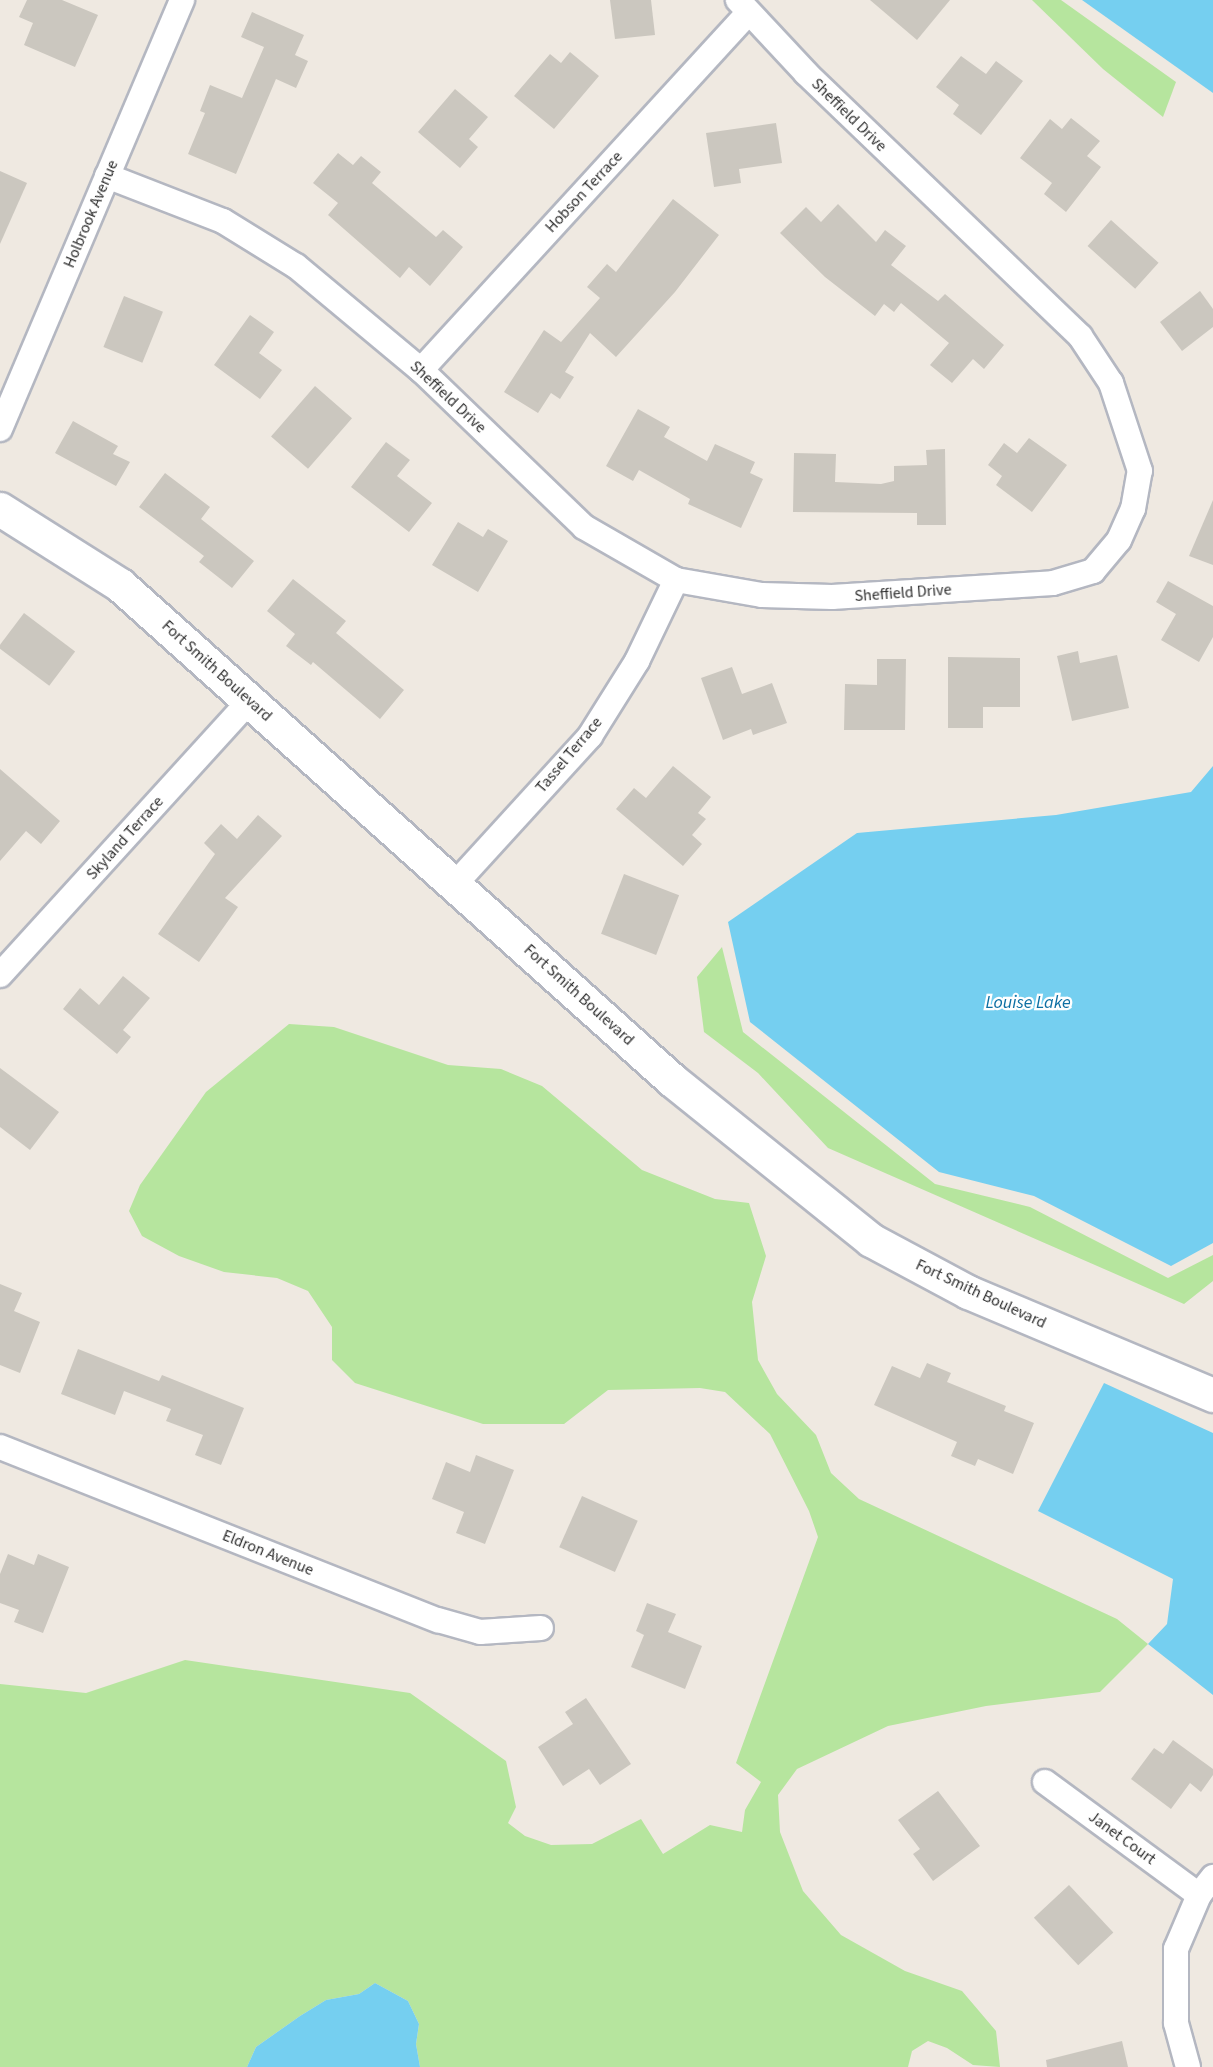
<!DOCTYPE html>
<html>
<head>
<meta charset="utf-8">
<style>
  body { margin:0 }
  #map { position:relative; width:1213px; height:2067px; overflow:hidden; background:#efe9e1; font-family:"Source Sans 3",sans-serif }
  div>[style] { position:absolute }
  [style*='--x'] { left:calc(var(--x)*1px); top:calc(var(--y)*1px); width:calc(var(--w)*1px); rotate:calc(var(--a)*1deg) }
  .green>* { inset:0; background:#b6e59e }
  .water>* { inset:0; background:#75cff0 }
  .building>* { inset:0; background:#cbc7bf; transform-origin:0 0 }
  .roads { filter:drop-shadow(2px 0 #b4b7c1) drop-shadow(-2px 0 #b4b7c1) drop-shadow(0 2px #b4b7c1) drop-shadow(0 -2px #b4b7c1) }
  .street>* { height:24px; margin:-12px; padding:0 12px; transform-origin:12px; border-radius:12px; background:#fff }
  .secondary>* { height:33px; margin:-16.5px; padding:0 16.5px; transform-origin:16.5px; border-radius:16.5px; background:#fff }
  span { translate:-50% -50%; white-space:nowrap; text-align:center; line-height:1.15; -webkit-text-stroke:4.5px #fff; paint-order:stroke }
  .street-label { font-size:16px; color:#2e2e2e }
  .water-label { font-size:18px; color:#0d6fa3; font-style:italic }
</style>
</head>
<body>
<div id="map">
  <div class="green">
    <div style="clip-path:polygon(1032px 0,1061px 0,1176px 82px,1163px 117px,1103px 69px)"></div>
    <div style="clip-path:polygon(722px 947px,743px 1032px,935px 1184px,1030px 1207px,1168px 1278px,1213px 1255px,1213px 1281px,1184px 1304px,828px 1148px,758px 1073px,704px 1032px,697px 977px)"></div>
    <div style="clip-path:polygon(289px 1024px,334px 1027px,448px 1065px,501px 1069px,542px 1086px,642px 1170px,715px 1199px,749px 1203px,766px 1256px,752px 1302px,758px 1360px,777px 1394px,816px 1435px,831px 1473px,859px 1499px,1117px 1619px,1148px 1644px,1100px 1692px,986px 1706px,888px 1726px,797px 1769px,778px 1795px,780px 1832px,803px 1891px,841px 1935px,905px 1971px,962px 1991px,996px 2031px,1000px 2067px,973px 2065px,947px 2048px,928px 2041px,912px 2051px,908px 2067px,420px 2067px,416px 2044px,419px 2024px,408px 2001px,375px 1983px,359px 1994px,326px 2000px,300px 2016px,256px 2047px,247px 2067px,0 2067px,0 1684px,86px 1693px,185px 1660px,410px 1693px,506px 1761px,516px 1807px,508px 1823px,525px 1836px,551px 1845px,592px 1844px,641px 1819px,663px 1854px,710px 1825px,742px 1832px,745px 1810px,761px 1782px,736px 1763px,818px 1537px,809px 1511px,770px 1434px,725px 1392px,700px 1388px,608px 1390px,564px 1424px,483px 1424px,355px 1383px,332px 1360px,332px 1327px,308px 1291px,277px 1278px,224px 1272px,179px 1256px,142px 1236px,129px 1211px,140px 1185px,206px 1092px)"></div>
  </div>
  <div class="water">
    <div style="clip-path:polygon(1082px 0,1213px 0,1213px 93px)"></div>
    <div style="clip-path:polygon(1213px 766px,1213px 1243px,1171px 1266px,1034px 1196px,939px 1172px,750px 1022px,728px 922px,857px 833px,1056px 815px,1191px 792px)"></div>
    <div style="clip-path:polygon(1104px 1383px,1213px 1433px,1213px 1695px,1148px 1644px,1167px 1624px,1173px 1579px,1038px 1511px)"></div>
    <div style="clip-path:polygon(375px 1983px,408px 2001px,419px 2024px,416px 2044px,420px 2067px,247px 2067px,256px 2047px,300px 2016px,326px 2000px,359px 1994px)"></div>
  </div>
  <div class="building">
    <div style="clip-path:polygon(27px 0,62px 0,98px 15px,75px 67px,24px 45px,33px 23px,19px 17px)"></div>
    <div style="clip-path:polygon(610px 0,651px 0,655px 35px,615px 39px)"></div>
    <div style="clip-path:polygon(870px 0,950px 0,917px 40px)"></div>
    <div style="clip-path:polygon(252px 12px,304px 35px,295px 55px,308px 61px,296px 88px,276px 79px,236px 174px,188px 154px,205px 113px,200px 111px,210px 85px,242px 98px,264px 47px,241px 37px)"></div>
    <div style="clip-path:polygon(570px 52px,599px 76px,554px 129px,514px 96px,550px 54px,561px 63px)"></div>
    <div style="clip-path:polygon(961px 56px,986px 74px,996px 61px,1023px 81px,981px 135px,953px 114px,959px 105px,936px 87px)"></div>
    <div style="clip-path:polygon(455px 89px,488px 117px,469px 139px,478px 147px,460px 168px,418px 132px)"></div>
    <div style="clip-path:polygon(1071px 118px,1100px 141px,1087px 156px,1101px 167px,1066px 212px,1044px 194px,1052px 183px,1020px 158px,1050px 119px,1062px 129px)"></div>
    <div style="clip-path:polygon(776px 123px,782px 163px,739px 169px,741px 183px,714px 187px,706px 133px)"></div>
    <div style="clip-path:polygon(338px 153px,353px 165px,361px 156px,381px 172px,372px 183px,436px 237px,443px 230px,463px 247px,430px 286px,409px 267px,400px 278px,328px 215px,338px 203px,313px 183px)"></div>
    <div style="clip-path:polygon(0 171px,27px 183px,0 244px)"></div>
    <div style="clip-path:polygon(673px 199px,719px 235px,675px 292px,616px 357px,590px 333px,565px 372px,574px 377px,560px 399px,551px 393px,538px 413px,504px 392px,544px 330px,561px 342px,600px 298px,587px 287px,607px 264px,616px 272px)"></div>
    <div style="clip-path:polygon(838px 204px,876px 242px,885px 230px,906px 246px,891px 265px,938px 301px,945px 294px,1004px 345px,984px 369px,973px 359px,952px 383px,930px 365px,949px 343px,901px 303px,894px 312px,884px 304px,875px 316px,825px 277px,780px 233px,806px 207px,821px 222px)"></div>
    <div style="left:1111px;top:220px;width:64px;height:35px;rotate:42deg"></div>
    <div style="clip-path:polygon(1200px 291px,1213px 309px,1213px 327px,1182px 351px,1160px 322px)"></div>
    <div style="left:124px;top:296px;width:42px;height:55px;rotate:22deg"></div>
    <div style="clip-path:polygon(250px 315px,274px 332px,259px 353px,282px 370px,260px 399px,214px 365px)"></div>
    <div style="left:315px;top:386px;width:49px;height:67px;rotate:41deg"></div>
    <div style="clip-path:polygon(638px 409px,670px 427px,664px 437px,707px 461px,715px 444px,755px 462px,750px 473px,763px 479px,741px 528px,688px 504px,690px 499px,639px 470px,633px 481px,606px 466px)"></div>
    <div style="clip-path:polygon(73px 421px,118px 446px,113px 454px,130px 462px,116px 486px,55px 453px)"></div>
    <div style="clip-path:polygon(1029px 438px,1067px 465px,1032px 512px,996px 485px,1002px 476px,988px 465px,1004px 443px,1017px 453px)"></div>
    <div style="clip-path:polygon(386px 442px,410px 460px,397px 476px,432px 503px,409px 532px,351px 487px)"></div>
    <div style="clip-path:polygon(945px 449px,946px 525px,917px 525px,917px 513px,793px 512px,794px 453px,836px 454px,835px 482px,881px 484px,894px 481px,894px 466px,927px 465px,926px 450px)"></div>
    <div style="clip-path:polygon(165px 473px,210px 507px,201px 519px,254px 561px,232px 588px,199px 562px,204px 556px,139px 507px)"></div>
    <div style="clip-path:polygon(1213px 500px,1213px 565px,1189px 556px)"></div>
    <div style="clip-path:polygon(458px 522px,483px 537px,488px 529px,508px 541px,478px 592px,432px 565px)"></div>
    <div style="clip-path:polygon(293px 579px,346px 621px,336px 633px,404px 690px,380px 719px,313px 662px,311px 665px,286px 646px,295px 634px,267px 611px)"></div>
    <div style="clip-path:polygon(1168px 581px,1213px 606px,1213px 637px,1199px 662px,1161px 640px,1176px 614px,1156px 602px)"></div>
    <div style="left:24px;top:613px;width:64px;height:43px;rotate:37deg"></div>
    <div style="clip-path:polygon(1078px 651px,1080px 663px,1117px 655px,1129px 708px,1072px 721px,1057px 656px)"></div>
    <div style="clip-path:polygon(948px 657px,1020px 658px,1020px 707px,983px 707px,983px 728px,948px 728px)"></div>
    <div style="clip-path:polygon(877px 659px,906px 659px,905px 730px,844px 730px,845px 684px,877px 685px)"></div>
    <div style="clip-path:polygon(732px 667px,742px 694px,772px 683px,787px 723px,753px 735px,751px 729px,723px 740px,701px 678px)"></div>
    <div style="clip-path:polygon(673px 766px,711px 797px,698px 813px,706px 819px,692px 835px,702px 844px,683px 866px,616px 809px,634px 788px,646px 798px)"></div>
    <div style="clip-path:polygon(0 769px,60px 821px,41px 844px,26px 831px,0 861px)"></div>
    <div style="clip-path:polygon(258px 815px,282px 836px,225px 898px,238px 907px,199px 962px,158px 934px,215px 854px,204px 843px,221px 824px,237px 839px)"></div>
    <div style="left:624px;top:874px;width:59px;height:64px;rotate:21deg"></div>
    <div style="clip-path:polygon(123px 976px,150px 998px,123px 1030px,131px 1037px,117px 1054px,63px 1009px,80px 988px,99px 1005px)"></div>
    <div style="clip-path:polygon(0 1068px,59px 1112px,30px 1150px,0 1127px)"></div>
    <div style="clip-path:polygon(0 1284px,22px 1293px,14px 1311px,40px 1322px,20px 1373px,0 1365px)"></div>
    <div style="clip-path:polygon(78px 1349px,159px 1381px,162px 1375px,244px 1408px,221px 1465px,195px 1455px,203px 1435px,166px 1421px,171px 1409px,124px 1391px,115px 1415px,61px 1394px)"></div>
    <div style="clip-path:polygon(927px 1363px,951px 1373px,947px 1382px,1006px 1406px,1004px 1411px,1034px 1423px,1013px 1474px,978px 1459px,975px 1466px,951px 1456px,957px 1442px,874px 1405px,892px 1366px,920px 1378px)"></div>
    <div style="clip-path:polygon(476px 1455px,514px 1470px,485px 1544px,456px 1533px,464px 1512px,432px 1499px,446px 1462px,470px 1472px)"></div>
    <div style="left:582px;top:1496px;width:61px;height:56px;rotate:24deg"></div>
    <div style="clip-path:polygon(8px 1554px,34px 1565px,38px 1554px,69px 1567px,43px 1633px,14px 1622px,19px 1610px,0 1603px,0 1574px)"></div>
    <div style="clip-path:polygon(647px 1603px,676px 1614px,668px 1632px,702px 1646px,685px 1689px,631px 1667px,644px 1635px,636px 1631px)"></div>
    <div style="clip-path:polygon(586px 1698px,631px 1764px,600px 1785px,589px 1769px,563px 1786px,538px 1747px,573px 1724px,565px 1712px)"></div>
    <div style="clip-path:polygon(1173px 1740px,1213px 1769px,1213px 1775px,1201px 1792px,1190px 1783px,1171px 1809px,1131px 1779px,1154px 1748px,1163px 1754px)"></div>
    <div style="clip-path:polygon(938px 1791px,980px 1846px,933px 1881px,913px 1854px,920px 1849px,898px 1820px)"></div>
    <div style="left:1069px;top:1885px;width:65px;height:48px;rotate:47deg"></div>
    <div style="clip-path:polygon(1122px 2041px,1128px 2067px,1047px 2067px,1046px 2060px)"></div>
  </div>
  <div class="roads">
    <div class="street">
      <div style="--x:107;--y:176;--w:124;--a:21.2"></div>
      <div style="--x:223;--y:221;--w:86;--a:31.7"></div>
      <div style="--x:296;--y:266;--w:163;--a:39.8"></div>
      <div style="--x:421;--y:370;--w:226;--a:43.9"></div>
      <div style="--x:584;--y:527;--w:106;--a:29.9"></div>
      <div style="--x:676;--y:580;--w:87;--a:9.9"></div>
      <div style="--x:762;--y:595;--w:70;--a:1.6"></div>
      <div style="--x:832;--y:597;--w:221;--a:-3.6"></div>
      <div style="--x:1053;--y:583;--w:42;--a:-16.7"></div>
      <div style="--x:1093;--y:571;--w:40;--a:-50"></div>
      <div style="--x:1119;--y:540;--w:34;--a:-66"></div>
      <div style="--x:1133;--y:509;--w:39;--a:-80"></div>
      <div style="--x:1140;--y:471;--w:93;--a:-108.2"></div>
      <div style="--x:1111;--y:383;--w:56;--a:-123.4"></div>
      <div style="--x:1080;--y:336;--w:380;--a:-136.2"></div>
      <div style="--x:806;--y:73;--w:100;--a:-133"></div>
      <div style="--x:421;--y:370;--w:484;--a:-47.5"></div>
      <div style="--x:0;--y:429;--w:466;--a:-67"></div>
      <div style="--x:456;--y:883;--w:199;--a:-47.6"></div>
      <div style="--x:590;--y:736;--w:89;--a:-57.9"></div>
      <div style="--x:637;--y:661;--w:90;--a:-64.3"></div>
      <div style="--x:0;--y:975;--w:370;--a:-47.7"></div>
      <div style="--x:0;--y:1447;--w:471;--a:21.6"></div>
      <div style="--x:438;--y:1620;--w:44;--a:15.9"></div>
      <div style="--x:480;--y:1632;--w:61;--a:-3.8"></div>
      <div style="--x:1045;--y:1782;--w:191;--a:36.3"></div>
      <div style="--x:1188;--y:2067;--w:46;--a:-105.3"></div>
      <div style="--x:1176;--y:2023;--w:74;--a:-90"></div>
      <div style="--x:1176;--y:1949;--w:59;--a:-66.9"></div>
      <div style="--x:1199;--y:1895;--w:23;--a:-52"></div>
    </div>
    <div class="secondary">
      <div style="--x:0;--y:509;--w:142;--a:32.3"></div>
      <div style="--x:120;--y:585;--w:741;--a:41.88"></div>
      <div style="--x:672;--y:1080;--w:255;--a:38.8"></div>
      <div style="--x:871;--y:1240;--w:110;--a:28.2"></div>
      <div style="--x:968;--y:1292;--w:266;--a:22.8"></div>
    </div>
  </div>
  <div class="street-label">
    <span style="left:849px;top:115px;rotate:44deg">Sheffield Drive</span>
    <span style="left:584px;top:192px;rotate:-47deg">Hobson Terrace</span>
    <span style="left:91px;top:214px;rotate:-67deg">Holbrook Avenue</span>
    <span style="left:448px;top:397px;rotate:43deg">Sheffield Drive</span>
    <span style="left:903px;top:593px;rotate:-4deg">Sheffield Drive</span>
    <span style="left:217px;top:671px;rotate:42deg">Fort Smith Boulevard</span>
    <span style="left:569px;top:755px;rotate:-50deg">Tassel Terrace</span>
    <span style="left:125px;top:838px;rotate:-48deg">Skyland Terrace</span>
    <span style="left:579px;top:995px;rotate:42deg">Fort Smith Boulevard</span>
    <span style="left:981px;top:1294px;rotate:25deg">Fort Smith Boulevard</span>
    <span style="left:268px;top:1553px;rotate:22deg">Eldron Avenue</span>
    <span style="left:1122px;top:1838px;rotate:36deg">Janet Court</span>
  </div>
  <div class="water-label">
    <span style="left:1028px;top:1003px">Louise Lake</span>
  </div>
</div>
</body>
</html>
